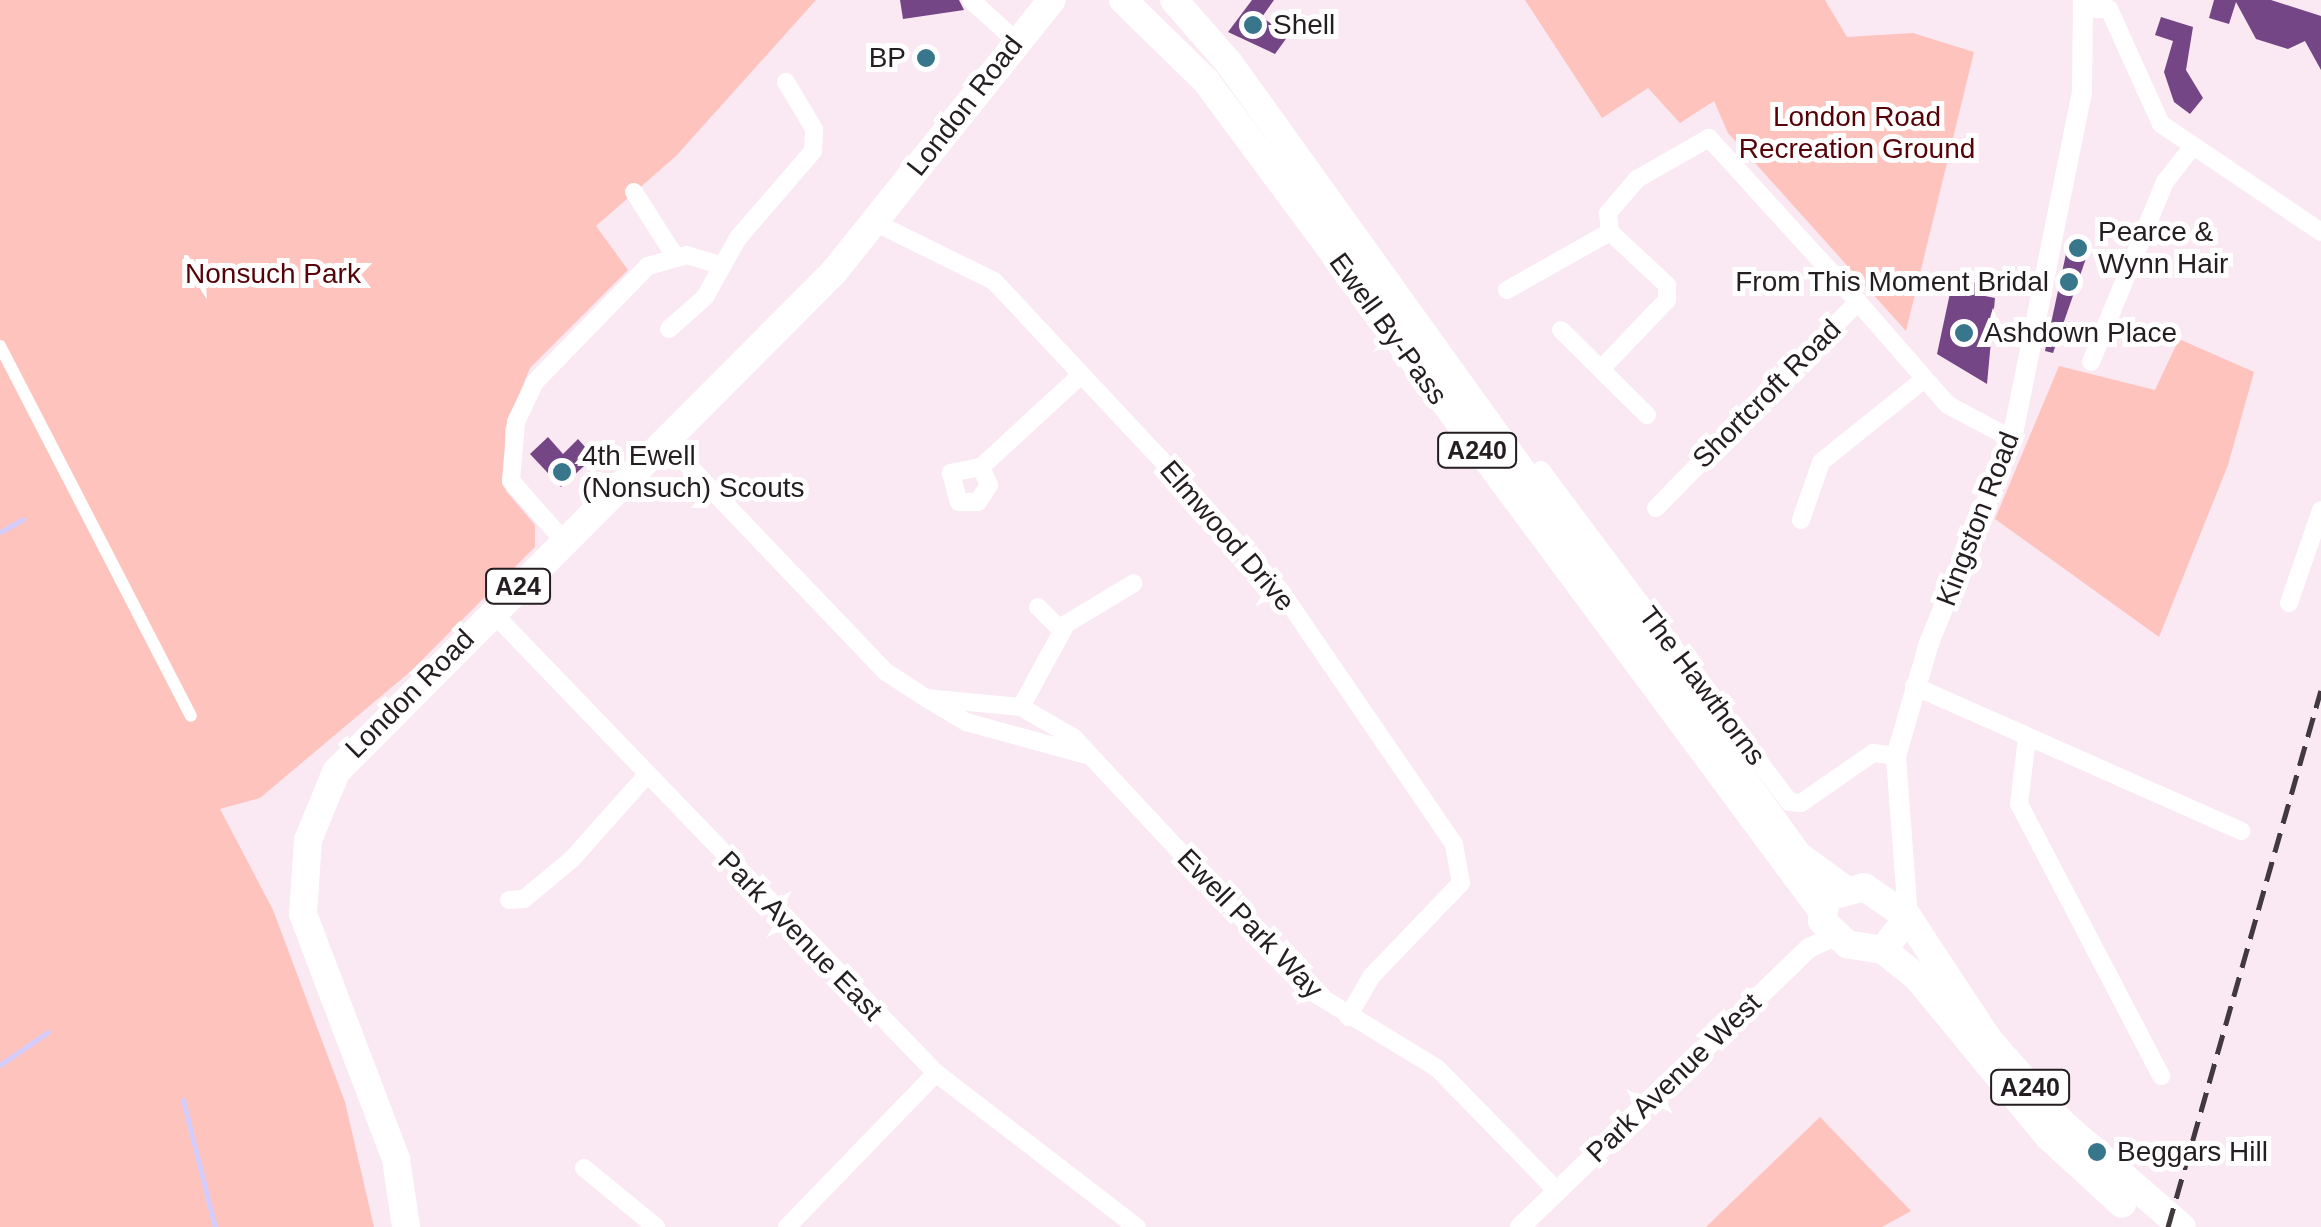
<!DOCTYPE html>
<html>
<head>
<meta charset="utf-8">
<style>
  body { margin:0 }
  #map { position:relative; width:2321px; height:1227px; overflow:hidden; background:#fae8f3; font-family:Helvetica,sans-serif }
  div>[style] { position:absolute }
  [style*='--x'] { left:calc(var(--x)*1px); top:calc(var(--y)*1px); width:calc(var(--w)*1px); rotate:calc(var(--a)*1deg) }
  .green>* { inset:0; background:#fec3bd }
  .stream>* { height:5px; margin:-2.5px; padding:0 2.5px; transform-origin:2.5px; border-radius:2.5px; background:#d4ccfc }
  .building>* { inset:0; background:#744685 }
  .pedestrian>* { height:12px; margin:-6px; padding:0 6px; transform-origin:6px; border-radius:6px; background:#fff }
  .minor>* { height:18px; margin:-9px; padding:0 9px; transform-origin:9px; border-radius:9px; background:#fff }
  .tertiary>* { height:20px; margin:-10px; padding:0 10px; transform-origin:10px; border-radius:10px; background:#fff }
  .trunk>* { height:28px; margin:-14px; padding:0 14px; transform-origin:14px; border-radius:14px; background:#fff }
  .rail>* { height:5px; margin-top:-2.5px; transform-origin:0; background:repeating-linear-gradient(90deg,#41393e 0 20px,transparent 0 30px) }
  .dots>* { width:28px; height:28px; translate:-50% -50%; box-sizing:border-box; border:5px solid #fff; border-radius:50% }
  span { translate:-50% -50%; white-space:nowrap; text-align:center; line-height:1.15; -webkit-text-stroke:10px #fff; paint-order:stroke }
  .shield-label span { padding:2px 8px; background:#fff; border:2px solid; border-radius:8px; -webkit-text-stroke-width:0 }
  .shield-label { font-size:25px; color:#241d21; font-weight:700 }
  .poi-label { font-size:28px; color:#241d21 }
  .left { translate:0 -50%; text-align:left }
  .right { translate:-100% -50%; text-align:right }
  .street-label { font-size:28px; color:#241d21 }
  .park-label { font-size:28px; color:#550308 }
</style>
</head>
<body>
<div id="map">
  <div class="green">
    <div style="clip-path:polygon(0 0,816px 0,676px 156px,596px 226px,628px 270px,530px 368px,505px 429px,506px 491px,535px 525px,535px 547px,411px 671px,260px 798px,220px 809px,273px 910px,345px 1102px,374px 1227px,0 1227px)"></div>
    <div style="clip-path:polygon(1525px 0,1825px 0,1847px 37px,1913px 33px,1974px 52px,1906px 331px,1728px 133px,1714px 101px,1680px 123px,1648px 88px,1602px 118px)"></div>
    <div style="clip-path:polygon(2179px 339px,2254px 372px,2228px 465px,2159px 637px,1995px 519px,2059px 366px,2155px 390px)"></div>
    <div style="clip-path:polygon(1820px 1117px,1911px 1211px,1882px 1227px,1706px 1227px)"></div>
  </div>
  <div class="stream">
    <div style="--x:0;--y:532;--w:26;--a:-29"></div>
    <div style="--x:0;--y:1065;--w:58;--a:-34.5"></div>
    <div style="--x:183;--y:1100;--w:131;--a:75.9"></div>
  </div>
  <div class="building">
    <div style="clip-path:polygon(900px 0,959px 0,964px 10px,903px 19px)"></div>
    <div style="clip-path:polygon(1252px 0,1274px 0,1262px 17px,1288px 36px,1275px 54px,1228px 32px)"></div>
    <div style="clip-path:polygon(2214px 0,2271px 0,2321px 16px,2321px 70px,2305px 41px,2288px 49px,2256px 39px,2236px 2px,2229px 24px,2209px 18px)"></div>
    <div style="clip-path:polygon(2161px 17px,2193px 27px,2186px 70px,2203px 98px,2190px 114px,2174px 102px,2164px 72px,2173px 41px,2155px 35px)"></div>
    <div style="clip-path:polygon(2069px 240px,2091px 244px,2053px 353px,2045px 351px)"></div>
    <div style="clip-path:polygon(1953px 279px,1982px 284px,1980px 295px,1995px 298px,1987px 384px,1937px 354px)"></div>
    <div style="clip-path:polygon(548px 437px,563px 454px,578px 439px,594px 457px,561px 487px,530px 454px)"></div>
  </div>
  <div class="pedestrian">
    <div style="--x:0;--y:346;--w:416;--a:62.7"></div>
  </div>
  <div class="minor">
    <div style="--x:971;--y:0;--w:61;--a:42.3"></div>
    <div style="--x:2086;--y:9;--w:23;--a:0"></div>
    <div style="--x:2109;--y:9;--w:126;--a:65.7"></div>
    <div style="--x:2161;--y:124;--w:193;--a:34"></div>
    <div style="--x:634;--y:192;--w:76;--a:57.4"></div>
    <div style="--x:874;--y:222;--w:134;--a:26.2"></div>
    <div style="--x:994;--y:281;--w:238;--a:46.9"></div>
    <div style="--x:1157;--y:455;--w:183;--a:47.7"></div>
    <div style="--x:1280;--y:590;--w:308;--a:55.6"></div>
    <div style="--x:1454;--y:844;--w:40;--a:80"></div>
    <div style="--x:1461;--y:883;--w:130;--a:133.8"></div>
    <div style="--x:1371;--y:977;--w:46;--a:119.9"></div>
    <div style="--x:1507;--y:290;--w:118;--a:-29.4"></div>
    <div style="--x:1610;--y:232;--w:19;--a:-96"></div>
    <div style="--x:1608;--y:213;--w:45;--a:-49.5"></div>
    <div style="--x:1637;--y:179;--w:83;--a:-29.7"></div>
    <div style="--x:1709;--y:138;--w:222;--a:47.7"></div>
    <div style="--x:669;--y:329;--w:48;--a:-41.6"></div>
    <div style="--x:705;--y:297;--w:68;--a:-60.8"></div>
    <div style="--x:738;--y:238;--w:115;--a:-49.2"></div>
    <div style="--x:813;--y:151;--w:22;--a:-87"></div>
    <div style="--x:814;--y:129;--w:55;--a:-120.8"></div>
    <div style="--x:1561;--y:330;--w:121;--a:44.7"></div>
    <div style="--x:2091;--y:362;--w:195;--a:-67.7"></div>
    <div style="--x:2165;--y:182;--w:46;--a:-52.1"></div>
    <div style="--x:1602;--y:368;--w:94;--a:-46.3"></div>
    <div style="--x:1667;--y:300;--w:15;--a:-90"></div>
    <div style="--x:1667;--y:285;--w:78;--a:-137.1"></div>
    <div style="--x:667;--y:443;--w:317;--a:46.3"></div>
    <div style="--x:886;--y:672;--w:48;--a:33"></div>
    <div style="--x:926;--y:698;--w:95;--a:5.4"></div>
    <div style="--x:1021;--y:707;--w:60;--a:30"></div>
    <div style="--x:1073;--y:737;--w:346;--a:47"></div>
    <div style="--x:1309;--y:990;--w:150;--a:31.4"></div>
    <div style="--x:1437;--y:1068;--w:172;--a:45.7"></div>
    <div style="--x:981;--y:467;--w:31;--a:169"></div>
    <div style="--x:951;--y:473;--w:30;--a:75"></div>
    <div style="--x:959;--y:502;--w:19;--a:0"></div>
    <div style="--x:978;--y:502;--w:20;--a:-57"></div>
    <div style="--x:989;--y:485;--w:20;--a:-114"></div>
    <div style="--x:981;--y:467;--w:136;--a:-42.6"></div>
    <div style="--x:1541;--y:470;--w:414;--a:53.2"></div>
    <div style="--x:1789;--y:802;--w:12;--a:5"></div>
    <div style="--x:1801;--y:803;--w:88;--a:-34.8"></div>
    <div style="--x:1873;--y:753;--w:23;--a:7"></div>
    <div style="--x:1656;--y:508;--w:289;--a:-45.6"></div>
    <div style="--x:1858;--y:302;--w:137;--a:48.9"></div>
    <div style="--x:1948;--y:405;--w:72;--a:28"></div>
    <div style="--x:1801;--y:520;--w:61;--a:-71"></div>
    <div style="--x:1821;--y:462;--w:131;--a:-38.8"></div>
    <div style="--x:564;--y:541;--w:80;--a:-131.5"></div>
    <div style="--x:511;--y:481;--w:59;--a:-85.2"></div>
    <div style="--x:516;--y:422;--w:44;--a:-64.6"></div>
    <div style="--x:535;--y:382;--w:162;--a:-45.8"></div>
    <div style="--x:648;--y:266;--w:41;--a:-15.8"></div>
    <div style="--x:687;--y:255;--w:37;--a:17"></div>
    <div style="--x:2289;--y:603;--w:98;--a:-71"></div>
    <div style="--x:1038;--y:607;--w:33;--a:45"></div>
    <div style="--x:492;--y:612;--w:640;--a:46.08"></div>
    <div style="--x:936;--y:1073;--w:253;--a:37.5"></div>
    <div style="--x:1914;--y:686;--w:358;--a:23.9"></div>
    <div style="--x:926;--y:698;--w:47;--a:31"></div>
    <div style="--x:966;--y:722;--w:125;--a:15.3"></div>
    <div style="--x:1021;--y:707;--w:94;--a:-61.5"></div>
    <div style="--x:1066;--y:624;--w:79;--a:-31.1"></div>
    <div style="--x:2027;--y:738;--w:66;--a:96.9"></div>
    <div style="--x:2019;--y:804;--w:307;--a:62.4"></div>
    <div style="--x:509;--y:900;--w:15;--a:-4"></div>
    <div style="--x:524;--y:899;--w:62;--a:-39.8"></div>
    <div style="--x:572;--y:859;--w:111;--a:-48.3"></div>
    <div style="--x:584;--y:1168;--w:93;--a:39.3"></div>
    <div style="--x:787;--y:1227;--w:214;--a:-45.9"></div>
  </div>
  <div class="tertiary">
    <div style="--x:1908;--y:917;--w:161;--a:-94.3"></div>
    <div style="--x:1896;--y:756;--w:118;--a:-73.7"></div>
    <div style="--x:1929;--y:643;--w:220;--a:-67.9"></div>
    <div style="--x:2012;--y:439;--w:353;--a:-78.6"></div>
    <div style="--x:2082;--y:93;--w:93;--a:-89.4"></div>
    <div style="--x:1520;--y:1227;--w:402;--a:-44"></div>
    <div style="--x:1809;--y:948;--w:26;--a:-25"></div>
  </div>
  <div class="trunk">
    <div style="--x:1123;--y:0;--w:116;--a:44.3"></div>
    <div style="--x:1206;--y:81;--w:1030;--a:53.41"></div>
    <div style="--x:1174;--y:0;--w:84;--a:48.9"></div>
    <div style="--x:1229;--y:63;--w:975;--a:54.31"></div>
    <div style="--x:1798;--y:855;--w:56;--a:36.3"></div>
    <div style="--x:1864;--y:887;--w:53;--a:34.3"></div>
    <div style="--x:1908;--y:917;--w:41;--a:127.1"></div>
    <div style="--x:1883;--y:950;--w:36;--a:-171"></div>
    <div style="--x:1847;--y:944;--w:34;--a:-137"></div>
    <div style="--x:1822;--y:921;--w:25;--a:-78"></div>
    <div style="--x:1827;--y:897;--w:38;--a:-15"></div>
    <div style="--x:1909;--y:919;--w:144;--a:56.6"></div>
    <div style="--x:1988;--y:1039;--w:111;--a:48.7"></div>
    <div style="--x:2061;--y:1122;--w:160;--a:41"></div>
    <div style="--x:1883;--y:950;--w:43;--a:38.5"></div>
    <div style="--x:1917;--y:977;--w:207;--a:50.5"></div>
    <div style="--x:2049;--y:1137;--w:99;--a:42.5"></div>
    <div style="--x:406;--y:1227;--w:69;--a:-98.4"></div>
    <div style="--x:396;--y:1159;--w:262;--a:-110.8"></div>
    <div style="--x:303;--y:914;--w:74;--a:-86.1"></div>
    <div style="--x:308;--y:840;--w:74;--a:-67.6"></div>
    <div style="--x:336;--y:772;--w:704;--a:-45.12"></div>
    <div style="--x:833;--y:273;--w:350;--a:-51.3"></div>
  </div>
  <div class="rail">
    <div style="--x:2168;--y:1227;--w:558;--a:-74.1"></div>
  </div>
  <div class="dots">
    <div style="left:1253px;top:25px;background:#37768b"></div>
    <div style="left:926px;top:58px;background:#37768b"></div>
    <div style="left:2078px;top:248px;background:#37768b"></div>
    <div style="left:2069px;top:282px;background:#37768b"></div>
    <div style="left:1964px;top:333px;background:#37768b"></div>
    <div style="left:562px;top:472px;background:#37768b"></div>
    <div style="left:2097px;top:1152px;background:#37768b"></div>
  </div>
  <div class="shield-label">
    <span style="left:1477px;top:450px">A240</span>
    <span style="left:518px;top:586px">A24</span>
    <span style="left:2030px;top:1087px">A240</span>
  </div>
  <div class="poi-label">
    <span class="left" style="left:1273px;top:25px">Shell</span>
    <span class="right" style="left:906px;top:58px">BP</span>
    <span class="left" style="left:2098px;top:248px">Pearce &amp;<br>Wynn Hair</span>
    <span class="right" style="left:2049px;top:282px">From This Moment Bridal</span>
    <span class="left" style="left:1984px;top:333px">Ashdown Place</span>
    <span class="left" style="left:582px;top:472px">4th Ewell<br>(Nonsuch) Scouts</span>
    <span class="left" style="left:2117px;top:1152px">Beggars Hill</span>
  </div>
  <div class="street-label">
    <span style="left:965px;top:106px;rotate:-52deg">London Road</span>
    <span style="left:1388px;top:329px;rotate:54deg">Ewell By-Pass</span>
    <span style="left:1767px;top:394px;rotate:-45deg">Shortcroft Road</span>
    <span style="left:1978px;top:519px;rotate:-69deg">Kingston Road</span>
    <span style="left:1227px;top:536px;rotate:49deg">Elmwood Drive</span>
    <span style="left:1702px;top:686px;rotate:53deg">The Hawthorns</span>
    <span style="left:410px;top:694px;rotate:-45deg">London Road</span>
    <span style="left:1250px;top:924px;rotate:46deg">Ewell Park Way</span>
    <span style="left:800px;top:936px;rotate:46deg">Park Avenue East</span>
    <span style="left:1674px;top:1078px;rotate:-44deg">Park Avenue West</span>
  </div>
  <div class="park-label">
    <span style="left:1857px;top:133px">London Road<br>Recreation Ground</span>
    <span style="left:273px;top:274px">Nonsuch Park</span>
  </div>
</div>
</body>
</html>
